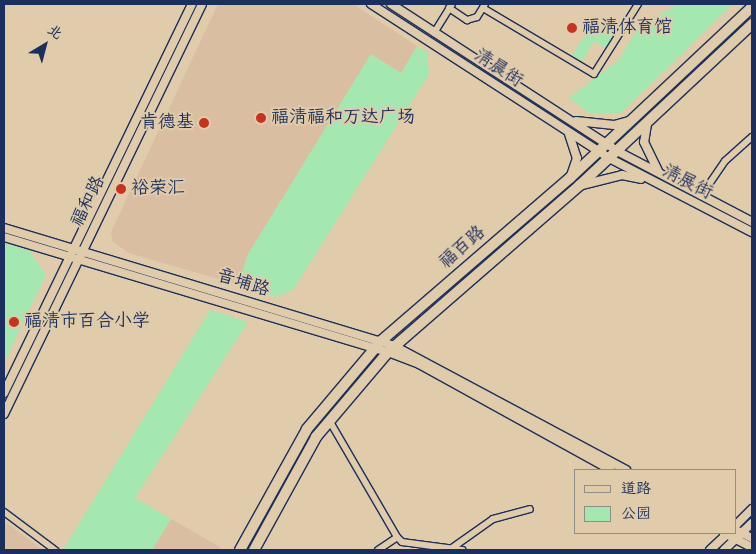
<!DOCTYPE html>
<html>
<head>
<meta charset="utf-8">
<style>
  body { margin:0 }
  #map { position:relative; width:756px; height:554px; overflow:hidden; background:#e0cbaa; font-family:"Indie Flower","LXGW WenKai TC",sans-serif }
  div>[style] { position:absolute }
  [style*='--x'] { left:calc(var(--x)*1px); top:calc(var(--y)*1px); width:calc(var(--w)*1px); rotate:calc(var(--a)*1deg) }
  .built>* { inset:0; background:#dabea1 }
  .green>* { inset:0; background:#a4e7b1 }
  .roads { filter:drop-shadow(1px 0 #1b2f5e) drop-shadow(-1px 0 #1b2f5e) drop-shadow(0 1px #1b2f5e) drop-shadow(0 -1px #1b2f5e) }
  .minor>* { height:6px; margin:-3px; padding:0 3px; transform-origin:3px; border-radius:3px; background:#e0cbaa }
  .tertiary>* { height:8px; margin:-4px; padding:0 4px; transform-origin:4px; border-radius:4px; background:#e0cbaa }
  .primary>* { height:10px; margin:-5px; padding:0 5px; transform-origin:5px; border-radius:5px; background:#e0cbaa }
  .dots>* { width:14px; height:14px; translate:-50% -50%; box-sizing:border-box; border:2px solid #e0cbaa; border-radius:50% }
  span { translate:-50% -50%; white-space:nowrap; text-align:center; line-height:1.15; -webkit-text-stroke:4px #e0cbaa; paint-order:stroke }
  .poi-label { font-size:18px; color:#1b2f5e }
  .left { translate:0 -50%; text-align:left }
  .right { translate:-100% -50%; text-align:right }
  .street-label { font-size:18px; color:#1b2f5e }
  .frame { position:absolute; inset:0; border:5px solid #1b2f5e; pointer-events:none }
  .legend { position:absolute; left:574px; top:469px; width:162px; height:65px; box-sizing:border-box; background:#e0cbaa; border:1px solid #918d8c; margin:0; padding:6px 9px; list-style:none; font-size:15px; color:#1b2f5e }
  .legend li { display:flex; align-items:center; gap:10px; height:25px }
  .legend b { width:25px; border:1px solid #918d8c }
  .north { position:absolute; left:20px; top:20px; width:50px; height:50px; -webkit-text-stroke:4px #e0cbaa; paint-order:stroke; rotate:37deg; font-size:14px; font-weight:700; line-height:20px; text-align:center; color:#1b2f5e }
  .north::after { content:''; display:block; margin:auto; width:18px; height:22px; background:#1b2f5e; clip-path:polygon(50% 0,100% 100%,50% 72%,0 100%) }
</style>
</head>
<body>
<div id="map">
  <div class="built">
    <div style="clip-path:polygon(218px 4px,353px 4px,417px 46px,401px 73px,371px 54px,247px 256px,239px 285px,129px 253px,113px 242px,111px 232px)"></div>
    <div style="clip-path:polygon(171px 519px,220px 547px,218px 550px,152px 550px)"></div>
    <div style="clip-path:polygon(4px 521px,43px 550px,4px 550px)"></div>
  </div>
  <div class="green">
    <div style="clip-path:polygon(679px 4px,733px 4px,620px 114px,591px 114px,569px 98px,619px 60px,638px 27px)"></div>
    <div style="clip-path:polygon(609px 17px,621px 25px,606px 48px,594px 41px,582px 61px,572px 55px,585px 36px,592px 29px,599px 33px)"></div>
    <div style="clip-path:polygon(417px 46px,427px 52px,429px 74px,293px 290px,276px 297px,239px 285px,247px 256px,371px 54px,401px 73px)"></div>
    <div style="clip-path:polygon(10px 244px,30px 251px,46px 275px,4px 363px,4px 245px)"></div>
    <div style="clip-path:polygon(210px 310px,248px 322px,135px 498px,171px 519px,152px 550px,63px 550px)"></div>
  </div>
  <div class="roads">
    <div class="minor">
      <div style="--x:449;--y:8;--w:22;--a:34"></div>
      <div style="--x:467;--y:20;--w:10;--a:-17"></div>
      <div style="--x:477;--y:17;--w:15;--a:-58"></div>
      <div style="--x:483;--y:8;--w:129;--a:30.7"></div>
      <div style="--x:594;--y:74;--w:83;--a:-57.8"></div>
      <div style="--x:434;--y:33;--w:34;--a:-58"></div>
      <div style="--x:701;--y:196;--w:42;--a:-55.6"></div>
      <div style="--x:725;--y:161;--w:36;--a:-42"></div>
      <div style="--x:329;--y:420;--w:135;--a:59.8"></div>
      <div style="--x:397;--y:537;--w:7;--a:45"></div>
      <div style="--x:402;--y:542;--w:61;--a:7.6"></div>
      <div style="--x:4;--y:512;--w:64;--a:36.7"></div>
      <div style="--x:452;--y:548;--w:50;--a:-35.3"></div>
      <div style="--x:493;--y:519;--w:38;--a:-15"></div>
      <div style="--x:378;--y:550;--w:23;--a:-34"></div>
    </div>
    <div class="tertiary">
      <div style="--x:371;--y:4;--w:283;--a:32.9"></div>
      <div style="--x:609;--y:158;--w:161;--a:27.4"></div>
      <div style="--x:391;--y:4;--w:270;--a:33"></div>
      <div style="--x:617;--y:151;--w:153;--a:27.7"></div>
      <div style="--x:576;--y:121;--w:38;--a:6"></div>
      <div style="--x:614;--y:125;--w:16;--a:-15"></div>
      <div style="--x:647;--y:124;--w:18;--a:99"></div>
      <div style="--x:644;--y:142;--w:32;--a:64"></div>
      <div style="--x:569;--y:134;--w:25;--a:72"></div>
      <div style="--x:577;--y:158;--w:18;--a:109"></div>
      <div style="--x:582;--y:185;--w:41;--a:-14"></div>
      <div style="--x:622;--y:175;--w:19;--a:12"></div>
      <div style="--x:4;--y:228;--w:407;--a:16.8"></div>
      <div style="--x:394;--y:346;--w:263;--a:28.1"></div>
      <div style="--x:4;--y:237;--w:401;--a:16.7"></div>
      <div style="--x:388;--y:352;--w:33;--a:21"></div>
      <div style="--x:419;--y:364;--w:219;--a:28.9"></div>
      <div style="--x:4;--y:393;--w:432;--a:-64.2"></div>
      <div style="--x:4;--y:414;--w:455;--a:-64.2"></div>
      <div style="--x:735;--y:526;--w:24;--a:-45"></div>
      <div style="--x:738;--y:531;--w:16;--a:27"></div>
      <div style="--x:724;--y:533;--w:31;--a:27"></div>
      <div style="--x:710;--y:550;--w:25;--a:-43"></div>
      <div style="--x:724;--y:550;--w:39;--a:-44"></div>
    </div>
    <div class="primary">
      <div style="--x:240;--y:550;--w:138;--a:-61"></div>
      <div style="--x:307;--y:429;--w:115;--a:-49.9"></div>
      <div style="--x:381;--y:341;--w:250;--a:-40.8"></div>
      <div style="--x:570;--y:178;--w:250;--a:-43.2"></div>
      <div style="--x:254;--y:550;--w:129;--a:-61.2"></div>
      <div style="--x:316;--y:437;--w:111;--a:-49.7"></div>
      <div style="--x:388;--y:352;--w:254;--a:-41"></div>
      <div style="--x:580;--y:185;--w:236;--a:-43.1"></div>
    </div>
  </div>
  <div class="dots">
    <div style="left:572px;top:28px;background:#c8321e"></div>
    <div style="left:261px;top:118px;background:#c8321e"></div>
    <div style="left:204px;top:123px;background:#c8321e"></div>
    <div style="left:121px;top:189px;background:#c8321e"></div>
    <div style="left:14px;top:322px;background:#c8321e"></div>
  </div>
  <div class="poi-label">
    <span class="left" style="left:582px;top:28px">福清体育馆</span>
    <span class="left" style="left:271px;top:118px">福清福和万达广场</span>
    <span class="right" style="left:194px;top:123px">肯德基</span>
    <span class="left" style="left:131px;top:189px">裕荣汇</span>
    <span class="left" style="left:24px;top:322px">福清市百合小学</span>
  </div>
  <div class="street-label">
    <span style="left:498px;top:69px;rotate:33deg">清晨街</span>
    <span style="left:687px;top:183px;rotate:27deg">清展街</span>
    <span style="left:89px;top:202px;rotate:-64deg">福和路</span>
    <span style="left:463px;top:248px;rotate:-41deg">福百路</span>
    <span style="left:243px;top:284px;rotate:17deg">音埔路</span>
  </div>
  <div class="frame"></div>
  <ul class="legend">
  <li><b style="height:6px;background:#e0cbaa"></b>道路</li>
  <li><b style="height:14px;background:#a4e7b1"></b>公园</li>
  </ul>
  <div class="north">北</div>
</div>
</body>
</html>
